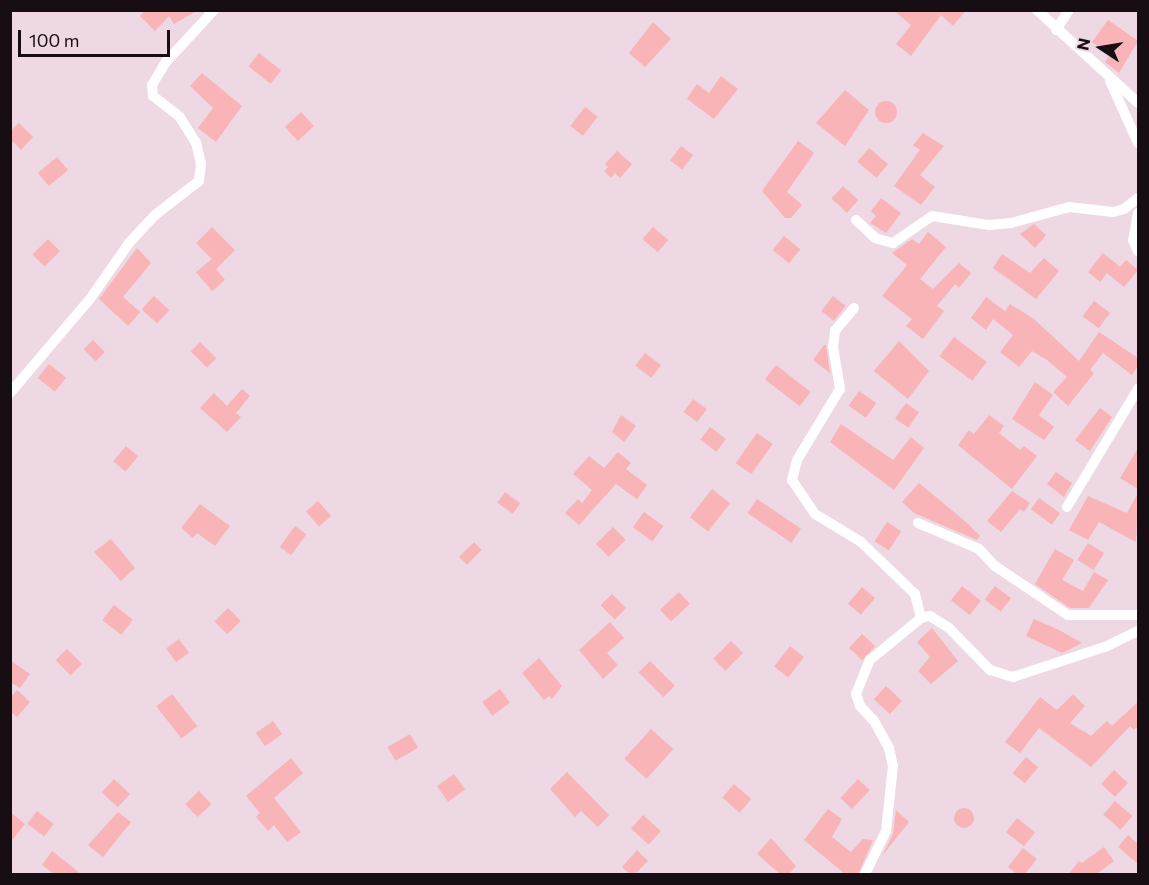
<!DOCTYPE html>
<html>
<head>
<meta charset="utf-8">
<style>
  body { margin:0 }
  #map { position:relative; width:1149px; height:885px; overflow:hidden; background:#edd8e3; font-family:Commissioner,sans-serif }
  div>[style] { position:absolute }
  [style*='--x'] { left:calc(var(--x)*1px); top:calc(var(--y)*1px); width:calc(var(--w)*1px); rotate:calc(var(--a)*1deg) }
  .building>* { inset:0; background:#f8b4b7; transform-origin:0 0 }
  .round { border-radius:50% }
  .minor>* { height:10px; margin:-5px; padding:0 5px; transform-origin:5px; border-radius:5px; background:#fff }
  span { translate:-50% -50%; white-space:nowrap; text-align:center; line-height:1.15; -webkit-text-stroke:4.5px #edd8e3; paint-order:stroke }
  .frame { position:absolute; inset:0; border:12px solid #160e12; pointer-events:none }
  .north { position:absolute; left:1071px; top:18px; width:60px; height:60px; -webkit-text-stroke:4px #edd8e3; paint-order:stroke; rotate:282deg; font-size:16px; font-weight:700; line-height:24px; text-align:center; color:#160e12 }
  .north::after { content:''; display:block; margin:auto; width:21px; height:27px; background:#160e12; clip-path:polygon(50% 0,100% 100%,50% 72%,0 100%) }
  .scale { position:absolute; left:18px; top:30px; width:152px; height:27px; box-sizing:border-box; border:3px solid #160e12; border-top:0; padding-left:8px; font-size:18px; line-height:21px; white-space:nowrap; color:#160e12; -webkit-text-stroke:4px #edd8e3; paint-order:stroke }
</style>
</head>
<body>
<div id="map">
  <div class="building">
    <div style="clip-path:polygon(146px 10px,198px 10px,174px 24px,169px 16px,155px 31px,140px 16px)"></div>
    <div style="clip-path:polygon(893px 10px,966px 10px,953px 26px,941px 15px,911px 56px,896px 44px,911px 25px)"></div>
    <div style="clip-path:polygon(1108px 20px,1138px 41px,1119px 73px,1105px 62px,1110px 55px,1092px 42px)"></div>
    <div style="clip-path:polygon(653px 22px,671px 39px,645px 67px,629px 53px)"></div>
    <div style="left:259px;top:53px;width:28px;height:17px;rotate:38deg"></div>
    <div style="clip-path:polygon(202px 73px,242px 106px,216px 142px,198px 128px,213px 108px,190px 86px)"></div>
    <div style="clip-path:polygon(721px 76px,738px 89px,714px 119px,687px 99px,697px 84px,709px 93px)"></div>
    <div style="clip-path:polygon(845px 90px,869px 110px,845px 146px,816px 123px)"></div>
    <div class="round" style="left:875px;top:101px;width:22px;height:22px"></div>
    <div style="left:585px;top:107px;width:16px;height:24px;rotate:38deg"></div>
    <div style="left:301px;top:112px;width:19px;height:22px;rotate:47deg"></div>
    <div style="clip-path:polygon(19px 123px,33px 137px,21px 150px,10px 139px,10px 131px)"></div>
    <div style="clip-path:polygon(923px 133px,944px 146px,920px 175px,935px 187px,921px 205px,894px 186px,920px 150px,913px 145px)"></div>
    <div style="clip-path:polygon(798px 141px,814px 153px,787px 192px,802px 205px,791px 218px,785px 218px,762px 191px)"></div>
    <div style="left:681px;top:146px;width:15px;height:18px;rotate:37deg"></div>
    <div style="left:869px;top:148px;width:25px;height:18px;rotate:40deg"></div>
    <div style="clip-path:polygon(617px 151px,632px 164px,620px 178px,615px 173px,611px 178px,604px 171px,608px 167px,605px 164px)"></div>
    <div style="left:57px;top:157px;width:17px;height:25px;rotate:50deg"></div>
    <div style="left:843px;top:186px;width:21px;height:17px;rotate:43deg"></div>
    <div style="clip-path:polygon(881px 198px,901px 213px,886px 233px,870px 223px,876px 216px,871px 211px)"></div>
    <div style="clip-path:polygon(1034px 224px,1046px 235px,1035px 248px,1020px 234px)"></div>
    <div style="clip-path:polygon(212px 227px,235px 250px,216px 269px,225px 280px,212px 291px,196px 272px,212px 259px,196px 243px)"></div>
    <div style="left:653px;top:227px;width:20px;height:16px;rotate:41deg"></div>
    <div style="clip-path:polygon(928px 232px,946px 247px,920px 279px,933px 289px,959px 263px,971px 273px,959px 288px,955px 284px,937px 306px,944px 311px,923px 339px,906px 326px,912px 319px,882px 296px,907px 265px,892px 253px,912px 239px,919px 244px)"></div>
    <div style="left:784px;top:236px;width:21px;height:18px;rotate:39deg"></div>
    <div style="left:48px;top:239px;width:17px;height:22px;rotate:45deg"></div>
    <div style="clip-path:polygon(137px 248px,151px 263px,123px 297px,140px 312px,128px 326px,99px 299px)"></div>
    <div style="clip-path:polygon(1103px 253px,1120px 267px,1126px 260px,1138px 270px,1124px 287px,1107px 273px,1100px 282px,1088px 272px)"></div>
    <div style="clip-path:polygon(1002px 254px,1030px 273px,1044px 258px,1059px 271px,1036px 299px,993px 268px)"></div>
    <div style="left:154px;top:296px;width:21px;height:18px;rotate:43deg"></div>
    <div style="left:833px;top:296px;width:16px;height:19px;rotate:38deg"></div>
    <div style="clip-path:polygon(986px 297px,1005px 311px,1010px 304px,1034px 319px,1079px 361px,1099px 332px,1138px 358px,1138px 366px,1132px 375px,1103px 353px,1090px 370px,1094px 373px,1068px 406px,1053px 392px,1067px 377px,1047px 360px,1032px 351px,1019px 367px,1000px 352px,1013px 335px,993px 319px,986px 330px,971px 318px)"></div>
    <div style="left:1094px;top:301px;width:20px;height:19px;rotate:37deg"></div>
    <div style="left:954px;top:337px;width:41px;height:24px;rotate:37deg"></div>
    <div style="left:93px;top:340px;width:17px;height:13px;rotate:45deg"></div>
    <div style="clip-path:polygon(899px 341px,929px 371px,908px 399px,874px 371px)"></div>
    <div style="left:200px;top:342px;width:23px;height:13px;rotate:45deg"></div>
    <div style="clip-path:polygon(824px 345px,826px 345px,830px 373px,813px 360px)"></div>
    <div style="left:645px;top:353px;width:20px;height:16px;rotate:37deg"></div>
    <div style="left:49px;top:364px;width:22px;height:18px;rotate:39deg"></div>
    <div style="left:776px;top:365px;width:44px;height:18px;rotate:38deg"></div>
    <div style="clip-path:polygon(1035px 382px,1053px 395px,1039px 415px,1054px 427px,1044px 440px,1012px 419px)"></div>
    <div style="clip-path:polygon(242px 389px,250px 396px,236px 413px,241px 417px,227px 432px,200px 408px,214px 393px,227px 406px)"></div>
    <div style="left:859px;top:391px;width:21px;height:18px;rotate:35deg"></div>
    <div style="left:693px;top:399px;width:17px;height:16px;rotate:36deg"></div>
    <div style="left:906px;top:403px;width:16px;height:19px;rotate:35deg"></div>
    <div style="clip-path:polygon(1100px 408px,1112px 417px,1090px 451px,1075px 440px)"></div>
    <div style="clip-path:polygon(621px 415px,636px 426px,624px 442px,612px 432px)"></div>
    <div style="clip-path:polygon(989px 415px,1004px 426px,999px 433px,1020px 450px,1024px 446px,1037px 456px,1012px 489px,958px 445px,969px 430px,974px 434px)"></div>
    <div style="clip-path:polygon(841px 424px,893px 460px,911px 437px,924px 448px,894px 490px,830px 442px)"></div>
    <div style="left:710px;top:427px;width:20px;height:16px;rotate:37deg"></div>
    <div style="left:757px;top:433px;width:19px;height:37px;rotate:35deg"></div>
    <div style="left:126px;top:446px;width:16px;height:20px;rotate:40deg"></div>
    <div style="clip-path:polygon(1138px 448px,1138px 489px,1120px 478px)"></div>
    <div style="clip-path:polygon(618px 452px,631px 463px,626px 469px,647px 485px,637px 499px,616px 484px,579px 525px,565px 513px,578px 499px,582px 503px,592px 490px,573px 474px,589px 456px,604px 468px)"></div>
    <div style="clip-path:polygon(1056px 472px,1072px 483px,1064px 497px,1047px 484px)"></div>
    <div style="clip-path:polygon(919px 483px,966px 522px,980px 536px,977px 540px,914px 513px,902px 502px)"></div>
    <div style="left:712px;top:489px;width:23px;height:36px;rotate:38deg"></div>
    <div style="clip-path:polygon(1012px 491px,1030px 503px,1024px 512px,1020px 509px,1001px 532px,987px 521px)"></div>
    <div style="left:505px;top:492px;width:19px;height:13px;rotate:36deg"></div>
    <div style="clip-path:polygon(1138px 493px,1136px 542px,1099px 522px,1088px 540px,1069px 530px,1088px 496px,1127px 513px)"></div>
    <div style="left:1039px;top:498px;width:26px;height:14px;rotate:36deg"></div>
    <div style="left:757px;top:499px;width:53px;height:17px;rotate:34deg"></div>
    <div style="left:318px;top:501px;width:20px;height:16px;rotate:49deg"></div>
    <div style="clip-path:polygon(200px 504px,230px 526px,215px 546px,197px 533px,193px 538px,181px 528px)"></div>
    <div style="left:644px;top:512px;width:24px;height:19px;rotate:36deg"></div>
    <div style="left:887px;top:522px;width:17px;height:23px;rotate:33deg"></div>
    <div style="left:295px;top:526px;width:14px;height:26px;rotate:36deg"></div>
    <div style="left:613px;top:527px;width:18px;height:24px;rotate:45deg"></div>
    <div style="clip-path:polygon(111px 539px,135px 568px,121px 581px,94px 552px)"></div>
    <div style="left:474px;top:542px;width:11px;height:21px;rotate:45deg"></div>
    <div style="left:1088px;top:543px;width:19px;height:20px;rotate:32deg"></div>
    <div style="clip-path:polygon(1055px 549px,1074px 560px,1062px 580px,1083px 591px,1094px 572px,1108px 580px,1089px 608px,1070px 608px,1035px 584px)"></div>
    <div style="left:962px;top:586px;width:24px;height:18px;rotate:38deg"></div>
    <div style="left:995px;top:586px;width:20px;height:17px;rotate:37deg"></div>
    <div style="left:862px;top:587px;width:17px;height:22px;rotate:40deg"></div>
    <div style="left:679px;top:592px;width:16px;height:26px;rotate:47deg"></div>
    <div style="left:612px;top:594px;width:20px;height:16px;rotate:45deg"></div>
    <div style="left:114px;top:605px;width:24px;height:19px;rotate:38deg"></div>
    <div style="left:228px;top:608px;width:18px;height:19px;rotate:45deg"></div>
    <div style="clip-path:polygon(1034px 619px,1059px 630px,1082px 643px,1062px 653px,1026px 636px)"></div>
    <div style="clip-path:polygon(610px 622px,624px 638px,607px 653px,618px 665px,603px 679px,579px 650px)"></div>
    <div style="clip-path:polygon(932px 628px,958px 661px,931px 684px,918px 671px,930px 657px,917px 642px)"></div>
    <div style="left:862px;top:634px;width:18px;height:19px;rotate:43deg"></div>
    <div style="left:179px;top:639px;width:17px;height:16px;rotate:54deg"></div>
    <div style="left:731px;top:641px;width:17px;height:25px;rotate:45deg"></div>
    <div style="left:790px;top:646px;width:18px;height:26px;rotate:38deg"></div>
    <div style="left:67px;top:649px;width:21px;height:16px;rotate:45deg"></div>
    <div style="clip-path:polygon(539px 658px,562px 686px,552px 699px,549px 696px,544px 700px,522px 673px)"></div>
    <div style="clip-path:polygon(10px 660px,30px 674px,20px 688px,10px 682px)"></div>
    <div style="left:650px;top:661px;width:35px;height:16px;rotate:45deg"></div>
    <div style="left:886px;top:686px;width:22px;height:18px;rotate:43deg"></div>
    <div style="left:500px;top:689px;width:17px;height:22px;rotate:54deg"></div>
    <div style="clip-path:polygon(17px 690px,30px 702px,17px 717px,10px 711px,10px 698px)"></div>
    <div style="left:172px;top:694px;width:41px;height:20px;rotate:52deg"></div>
    <div style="clip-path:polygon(1073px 694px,1085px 706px,1070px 723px,1091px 736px,1107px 721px,1112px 726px,1138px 702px,1138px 726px,1134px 730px,1130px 726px,1091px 767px,1039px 728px,1020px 753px,1005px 742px,1040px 697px,1057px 710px)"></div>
    <div style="left:273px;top:721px;width:16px;height:21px;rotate:55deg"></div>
    <div style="left:651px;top:729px;width:30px;height:40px;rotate:42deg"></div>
    <div style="left:410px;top:734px;width:16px;height:26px;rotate:60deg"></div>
    <div style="left:1026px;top:757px;width:16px;height:21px;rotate:40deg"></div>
    <div style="clip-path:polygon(291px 758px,303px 773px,274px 798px,301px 832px,287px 842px,274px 825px,268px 831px,256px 817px,260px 813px,246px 796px)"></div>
    <div style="left:1114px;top:770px;width:19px;height:19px;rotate:43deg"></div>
    <div style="clip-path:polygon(567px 772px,609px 815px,598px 827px,581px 811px,575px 817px,550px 789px)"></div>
    <div style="left:454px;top:774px;width:19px;height:21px;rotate:54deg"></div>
    <div style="left:114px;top:779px;width:22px;height:18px;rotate:43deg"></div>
    <div style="left:858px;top:779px;width:16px;height:26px;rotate:43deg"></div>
    <div style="left:734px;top:784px;width:23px;height:18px;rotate:41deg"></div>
    <div style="left:199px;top:791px;width:18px;height:19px;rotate:47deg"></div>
    <div style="left:1115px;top:801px;width:23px;height:18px;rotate:41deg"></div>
    <div class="round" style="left:954px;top:808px;width:20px;height:20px"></div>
    <div style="clip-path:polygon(828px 809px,842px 819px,832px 837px,851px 852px,863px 839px,873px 840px,858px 874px,845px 874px,804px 840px)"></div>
    <div style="clip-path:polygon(896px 810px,909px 822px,882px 856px,893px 834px)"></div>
    <div style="left:37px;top:811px;width:21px;height:16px;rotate:37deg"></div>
    <div style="clip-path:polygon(10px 812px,25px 824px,10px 843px)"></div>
    <div style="clip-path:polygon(118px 812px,131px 822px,103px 857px,88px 845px)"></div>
    <div style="left:643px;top:815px;width:24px;height:18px;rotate:42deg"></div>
    <div style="left:1017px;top:818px;width:23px;height:18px;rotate:38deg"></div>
    <div style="clip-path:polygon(1128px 835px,1138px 844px,1138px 864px,1118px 847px)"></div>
    <div style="clip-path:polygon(771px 838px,796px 866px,789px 874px,780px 874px,757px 854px)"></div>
    <div style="clip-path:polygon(1104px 847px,1114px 861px,1097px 874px,1069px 874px,1079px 861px,1082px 863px)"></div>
    <div style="clip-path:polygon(1023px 848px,1037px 859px,1025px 874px,1017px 874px,1008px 867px)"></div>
    <div style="clip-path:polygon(637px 850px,648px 861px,635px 874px,630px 874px,622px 867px)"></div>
    <div style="clip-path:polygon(52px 851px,81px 874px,54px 874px,42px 865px)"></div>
  </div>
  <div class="minor">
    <div style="--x:1037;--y:10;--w:137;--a:42.6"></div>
    <div style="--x:1056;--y:30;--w:24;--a:-57"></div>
    <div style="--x:1110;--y:81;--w:68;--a:65.7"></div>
    <div style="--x:1138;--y:213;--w:27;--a:100"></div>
    <div style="--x:1133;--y:240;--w:12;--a:66"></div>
    <div style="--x:856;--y:220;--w:26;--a:43"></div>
    <div style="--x:875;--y:238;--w:19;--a:16"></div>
    <div style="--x:893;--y:243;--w:47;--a:-34.7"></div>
    <div style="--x:932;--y:216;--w:58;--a:9"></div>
    <div style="--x:989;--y:225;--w:22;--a:-5"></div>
    <div style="--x:1011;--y:223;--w:60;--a:-15.4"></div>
    <div style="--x:1069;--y:207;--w:44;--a:6.5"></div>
    <div style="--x:1113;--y:212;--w:11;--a:-15"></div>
    <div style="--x:1124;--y:209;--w:18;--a:-38"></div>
    <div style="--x:854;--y:308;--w:30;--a:130"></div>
    <div style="--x:835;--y:331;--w:16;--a:97"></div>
    <div style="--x:833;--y:347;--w:43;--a:80.5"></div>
    <div style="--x:840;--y:389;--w:83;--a:121.2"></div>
    <div style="--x:797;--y:460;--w:21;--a:104"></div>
    <div style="--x:792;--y:480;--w:41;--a:55.9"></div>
    <div style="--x:815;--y:514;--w:54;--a:31.3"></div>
    <div style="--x:861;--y:542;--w:75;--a:43.9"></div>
    <div style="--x:915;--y:594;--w:25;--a:76"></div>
    <div style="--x:10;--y:393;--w:123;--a:-49.6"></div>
    <div style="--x:90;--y:299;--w:68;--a:-55.1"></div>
    <div style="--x:129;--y:243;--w:38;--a:-47"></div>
    <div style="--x:155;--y:215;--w:56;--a:-37.7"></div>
    <div style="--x:199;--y:181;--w:17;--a:-83"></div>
    <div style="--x:201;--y:164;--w:22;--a:-103"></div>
    <div style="--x:196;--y:143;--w:31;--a:-122"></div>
    <div style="--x:180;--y:117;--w:34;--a:-142"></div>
    <div style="--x:153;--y:96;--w:11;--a:-95"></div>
    <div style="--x:152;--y:85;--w:27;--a:-59"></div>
    <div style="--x:166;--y:62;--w:71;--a:-47.3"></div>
    <div style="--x:1067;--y:507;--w:138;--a:-59"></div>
    <div style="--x:918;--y:523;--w:66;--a:23.1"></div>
    <div style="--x:979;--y:549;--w:23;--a:47"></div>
    <div style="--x:995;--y:566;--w:88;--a:33.9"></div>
    <div style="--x:1068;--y:615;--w:70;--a:0"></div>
    <div style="--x:865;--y:874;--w:48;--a:-64"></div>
    <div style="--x:886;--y:831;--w:65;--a:-83.9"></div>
    <div style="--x:893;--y:766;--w:18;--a:-103"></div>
    <div style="--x:889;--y:748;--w:31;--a:-119"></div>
    <div style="--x:874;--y:721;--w:21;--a:-133"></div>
    <div style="--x:860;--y:706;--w:13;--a:-108"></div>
    <div style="--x:856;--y:694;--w:37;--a:-68"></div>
    <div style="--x:870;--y:660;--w:66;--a:-39.5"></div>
    <div style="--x:921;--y:618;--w:9;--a:-13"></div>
    <div style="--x:930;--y:616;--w:22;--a:32"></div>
    <div style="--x:949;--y:628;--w:59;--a:45.7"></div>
    <div style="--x:990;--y:670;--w:24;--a:17"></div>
    <div style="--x:1013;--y:677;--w:97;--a:-18.1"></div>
    <div style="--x:1105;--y:647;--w:37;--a:-26"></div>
  </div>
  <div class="frame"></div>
  <div class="north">N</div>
  <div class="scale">100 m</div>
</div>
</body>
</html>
